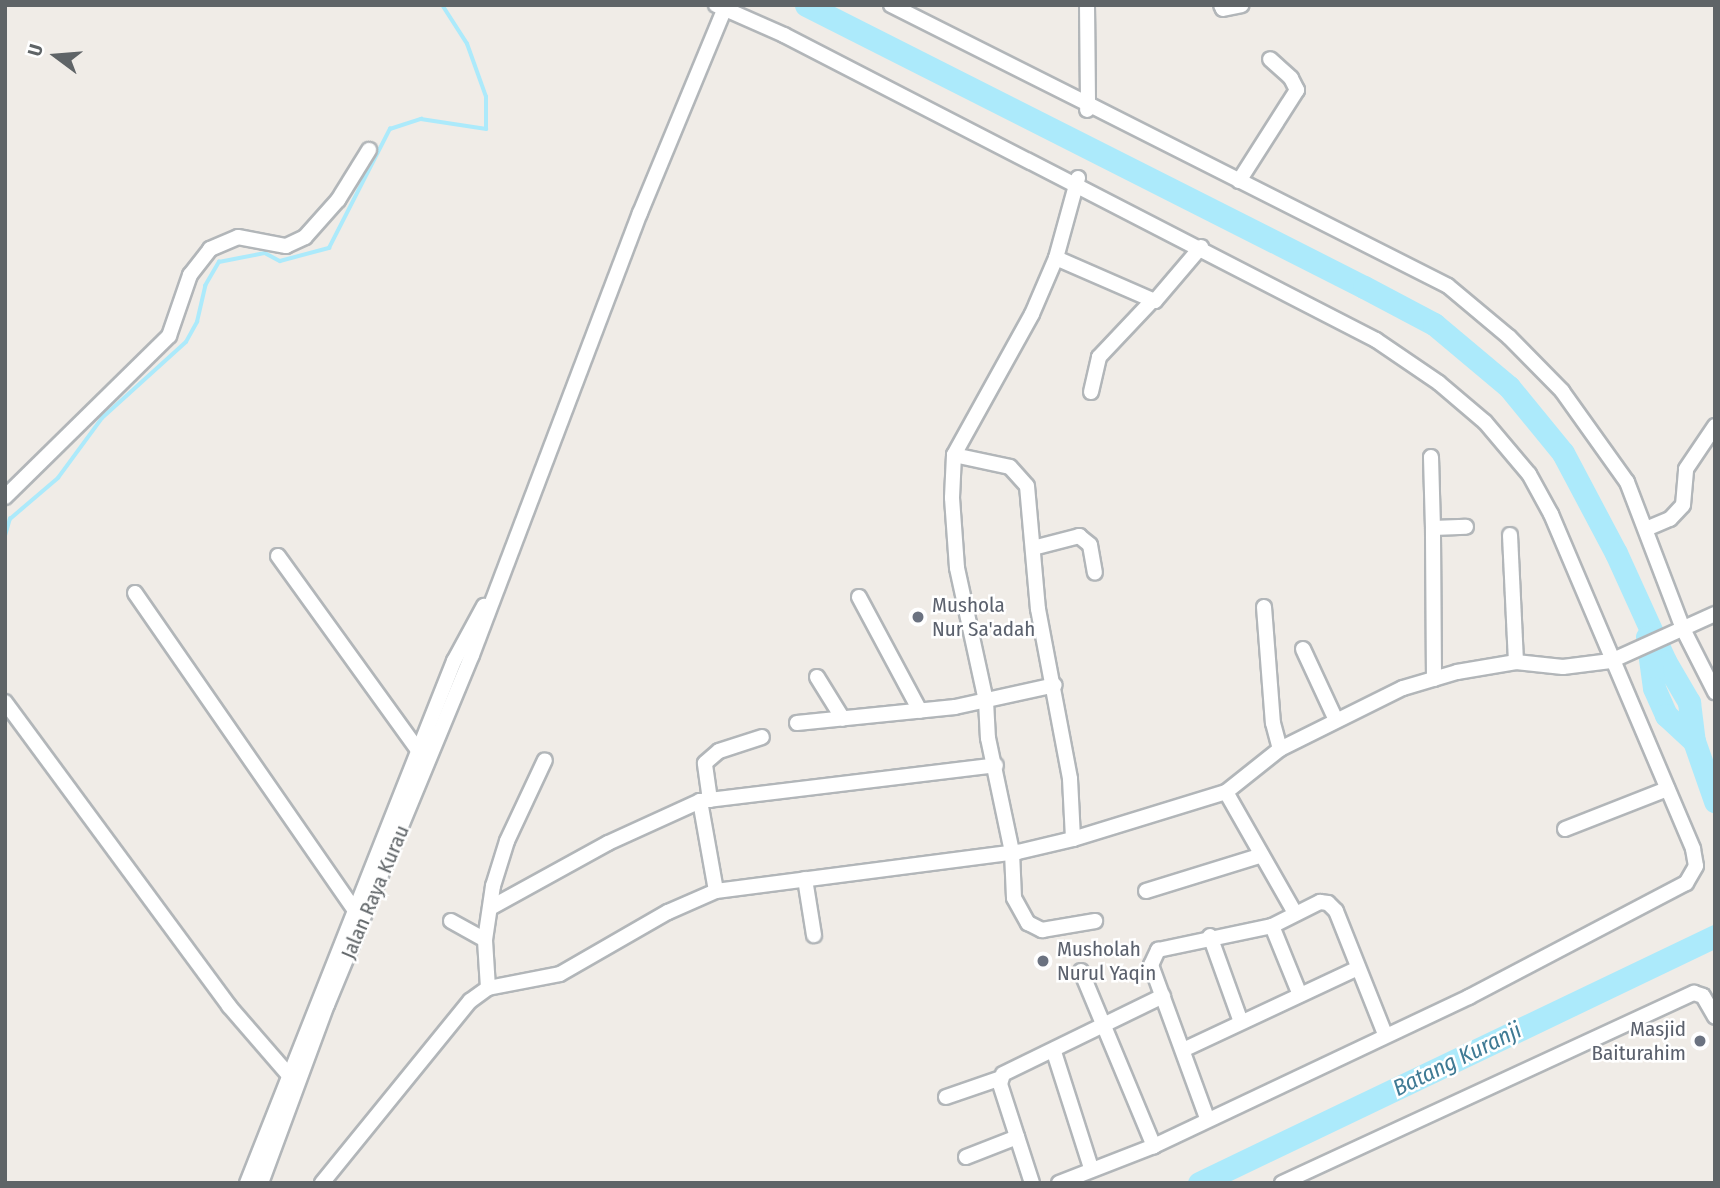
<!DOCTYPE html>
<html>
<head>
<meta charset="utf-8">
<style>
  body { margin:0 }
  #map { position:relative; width:1720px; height:1188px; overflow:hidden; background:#f0ece7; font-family:"Fira Sans Condensed",sans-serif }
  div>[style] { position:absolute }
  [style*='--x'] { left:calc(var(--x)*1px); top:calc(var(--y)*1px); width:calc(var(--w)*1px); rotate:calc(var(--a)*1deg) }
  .stream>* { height:3.5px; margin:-1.75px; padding:0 1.75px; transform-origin:1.75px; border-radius:1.75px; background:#aceafb }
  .river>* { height:23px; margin:-11.5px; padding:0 11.5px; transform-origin:11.5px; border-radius:11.5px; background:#aceafb }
  .roads { filter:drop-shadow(2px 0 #b2b6b9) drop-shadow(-2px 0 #b2b6b9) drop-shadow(0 2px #b2b6b9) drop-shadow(0 -2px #b2b6b9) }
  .street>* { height:14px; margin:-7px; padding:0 7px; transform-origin:7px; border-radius:7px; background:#fff }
  .dots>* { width:19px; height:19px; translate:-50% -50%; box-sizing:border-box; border:4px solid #fff; border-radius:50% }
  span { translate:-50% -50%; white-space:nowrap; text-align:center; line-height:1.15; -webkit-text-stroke:5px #fff; paint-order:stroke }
  .worship-label { font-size:21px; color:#5b616d }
  .left { translate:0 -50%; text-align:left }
  .right { translate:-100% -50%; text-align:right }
  .street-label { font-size:21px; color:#5f6467 }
  .water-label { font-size:23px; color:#3f7a94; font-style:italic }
  .frame { position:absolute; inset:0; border:7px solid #5f6467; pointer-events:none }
  .north { position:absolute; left:21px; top:21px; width:70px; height:70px; -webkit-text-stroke:5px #fff; paint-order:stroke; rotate:286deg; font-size:19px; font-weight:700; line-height:28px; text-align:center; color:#5f6467 }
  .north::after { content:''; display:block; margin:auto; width:24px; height:32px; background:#5f6467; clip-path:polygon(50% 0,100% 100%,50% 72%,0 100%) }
</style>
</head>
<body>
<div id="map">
  <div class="stream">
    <div style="--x:5;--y:536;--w:18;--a:-74"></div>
    <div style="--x:10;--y:519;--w:63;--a:-40.5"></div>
    <div style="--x:58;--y:478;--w:74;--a:-53.7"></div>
    <div style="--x:102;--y:418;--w:113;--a:-42.1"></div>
    <div style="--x:186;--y:342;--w:23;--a:-61"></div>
    <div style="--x:197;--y:322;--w:37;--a:-77"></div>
    <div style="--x:205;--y:286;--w:28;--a:-60"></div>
    <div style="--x:219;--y:262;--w:47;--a:-11.1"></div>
    <div style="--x:265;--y:253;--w:17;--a:28"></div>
    <div style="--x:280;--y:261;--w:51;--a:-14.9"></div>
    <div style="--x:329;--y:248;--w:134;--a:-62.9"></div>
    <div style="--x:390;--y:129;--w:33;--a:-18"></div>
    <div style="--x:421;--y:119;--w:66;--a:8.7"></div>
    <div style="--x:486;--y:129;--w:32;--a:-90"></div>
    <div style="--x:486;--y:97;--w:56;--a:-109.7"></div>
    <div style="--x:467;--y:44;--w:46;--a:-122.7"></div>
  </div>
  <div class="river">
    <div style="--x:806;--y:5;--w:625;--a:26.81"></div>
    <div style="--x:1364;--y:287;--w:79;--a:27.9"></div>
    <div style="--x:1434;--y:324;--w:98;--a:40"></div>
    <div style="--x:1509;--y:387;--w:85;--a:50.7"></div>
    <div style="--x:1563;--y:453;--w:113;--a:62.1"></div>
    <div style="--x:1616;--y:553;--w:119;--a:65.6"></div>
    <div style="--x:1665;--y:661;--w:48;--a:59.7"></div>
    <div style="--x:1689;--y:702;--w:39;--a:83"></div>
    <div style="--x:1694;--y:741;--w:64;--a:70.7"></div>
    <div style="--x:1647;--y:637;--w:51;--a:82.2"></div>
    <div style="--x:1654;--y:688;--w:30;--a:66"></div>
    <div style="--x:1666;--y:715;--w:38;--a:43"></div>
    <div style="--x:1199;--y:1183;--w:572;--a:-25.58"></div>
  </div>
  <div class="roads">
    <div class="street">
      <div style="--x:716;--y:5;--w:74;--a:23.8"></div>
      <div style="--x:784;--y:35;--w:666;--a:27.26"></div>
      <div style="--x:1376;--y:340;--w:76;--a:34.3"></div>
      <div style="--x:1439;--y:383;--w:60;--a:40.3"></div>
      <div style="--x:1485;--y:422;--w:68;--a:49.8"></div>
      <div style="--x:1529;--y:474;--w:46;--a:61.2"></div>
      <div style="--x:1551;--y:514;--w:364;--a:67"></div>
      <div style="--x:1693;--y:849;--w:17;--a:80"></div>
      <div style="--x:1696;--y:866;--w:20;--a:120"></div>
      <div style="--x:1686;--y:883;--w:245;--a:152.3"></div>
      <div style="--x:1469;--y:997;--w:348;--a:154.7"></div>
      <div style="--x:1154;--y:1146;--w:102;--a:158.7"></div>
      <div style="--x:891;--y:5;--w:220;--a:26.7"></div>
      <div style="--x:1088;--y:104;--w:6;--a:99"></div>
      <div style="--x:1087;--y:5;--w:99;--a:89.4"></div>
      <div style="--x:1088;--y:104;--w:403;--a:26.8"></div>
      <div style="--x:1448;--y:286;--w:80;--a:39.9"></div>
      <div style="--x:1509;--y:337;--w:76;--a:45.5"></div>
      <div style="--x:1562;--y:391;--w:112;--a:54.5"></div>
      <div style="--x:1627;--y:482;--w:157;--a:69.1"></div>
      <div style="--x:1683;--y:629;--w:71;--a:63.1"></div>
      <div style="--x:1221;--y:5;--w:4;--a:63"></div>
      <div style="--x:1223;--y:9;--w:19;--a:-12"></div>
      <div style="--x:1078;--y:178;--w:83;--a:105.4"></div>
      <div style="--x:1056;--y:258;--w:61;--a:113.2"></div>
      <div style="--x:1032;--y:314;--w:161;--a:119"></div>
      <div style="--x:954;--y:455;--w:43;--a:92.7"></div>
      <div style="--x:952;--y:498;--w:70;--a:85.9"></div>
      <div style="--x:957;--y:568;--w:136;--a:77.7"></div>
      <div style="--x:986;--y:701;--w:37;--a:87"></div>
      <div style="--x:988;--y:738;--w:116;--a:78.1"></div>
      <div style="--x:1012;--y:852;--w:46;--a:87.5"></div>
      <div style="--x:1014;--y:898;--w:29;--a:61"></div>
      <div style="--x:1028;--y:923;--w:16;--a:27"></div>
      <div style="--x:1042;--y:930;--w:54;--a:-9.6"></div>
      <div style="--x:1239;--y:181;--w:108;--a:-57.5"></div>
      <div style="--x:1297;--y:90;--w:13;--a:-117"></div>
      <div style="--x:1291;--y:78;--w:28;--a:-138"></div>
      <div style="--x:1056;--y:258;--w:108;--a:23.5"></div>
      <div style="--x:1155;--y:301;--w:71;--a:-49.6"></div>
      <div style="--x:1091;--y:392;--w:36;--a:-77"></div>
      <div style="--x:1099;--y:357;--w:77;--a:-46.6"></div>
      <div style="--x:954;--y:455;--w:57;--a:12.1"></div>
      <div style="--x:1010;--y:467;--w:25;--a:48"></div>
      <div style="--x:1027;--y:486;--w:123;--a:84.9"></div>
      <div style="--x:1038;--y:609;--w:173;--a:79.3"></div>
      <div style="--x:1070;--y:779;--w:60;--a:87.1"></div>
      <div style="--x:1431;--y:457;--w:71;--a:88.4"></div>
      <div style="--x:5;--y:497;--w:230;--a:-44.5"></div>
      <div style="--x:169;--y:336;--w:65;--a:-71"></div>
      <div style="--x:190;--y:275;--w:33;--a:-52"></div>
      <div style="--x:210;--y:249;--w:30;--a:-23"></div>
      <div style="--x:238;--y:237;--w:49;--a:10.6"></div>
      <div style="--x:286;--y:246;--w:21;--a:-25"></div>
      <div style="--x:305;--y:237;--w:50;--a:-48.3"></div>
      <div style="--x:338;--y:200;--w:59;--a:-58.2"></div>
      <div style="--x:1646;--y:529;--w:26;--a:-23"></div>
      <div style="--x:1670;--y:519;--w:19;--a:-47"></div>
      <div style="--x:1683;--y:505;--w:36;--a:-85"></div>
      <div style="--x:1686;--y:469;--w:52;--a:-56"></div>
      <div style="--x:1510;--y:535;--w:127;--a:87.3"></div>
      <div style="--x:1033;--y:548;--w:48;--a:-14.6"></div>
      <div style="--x:1079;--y:536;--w:14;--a:39"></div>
      <div style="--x:1090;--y:545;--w:28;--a:80"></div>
      <div style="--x:278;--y:556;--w:239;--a:54.2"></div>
      <div style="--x:135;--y:593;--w:383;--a:55.3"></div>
      <div style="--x:859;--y:597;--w:129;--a:61.8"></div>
      <div style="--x:1264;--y:607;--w:116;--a:85.6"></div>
      <div style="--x:1273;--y:723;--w:27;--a:75"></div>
      <div style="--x:1303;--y:649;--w:78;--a:65.1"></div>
      <div style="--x:817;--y:677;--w:49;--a:58.2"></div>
      <div style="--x:1434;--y:679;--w:151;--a:-90.4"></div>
      <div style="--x:1433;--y:528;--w:33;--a:-2"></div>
      <div style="--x:5;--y:702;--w:378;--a:53.6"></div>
      <div style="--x:229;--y:1006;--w:90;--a:49.1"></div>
      <div style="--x:797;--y:723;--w:159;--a:-5.8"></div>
      <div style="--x:955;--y:707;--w:102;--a:-12.4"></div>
      <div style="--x:1226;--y:792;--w:139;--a:60.3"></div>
      <div style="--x:710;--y:800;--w:37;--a:-98"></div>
      <div style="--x:705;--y:763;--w:18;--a:-41"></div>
      <div style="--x:719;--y:751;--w:45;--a:-18"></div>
      <div style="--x:700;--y:801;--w:91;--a:79.9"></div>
      <div style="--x:1565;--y:829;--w:110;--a:-21.4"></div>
      <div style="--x:805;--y:879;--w:57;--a:80.9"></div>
      <div style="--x:1146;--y:891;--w:121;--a:-17.2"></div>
      <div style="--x:490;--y:908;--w:135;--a:-28.8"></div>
      <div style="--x:608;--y:843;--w:101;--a:-24.5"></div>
      <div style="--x:700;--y:801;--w:298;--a:-6.9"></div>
      <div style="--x:451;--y:921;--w:39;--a:29"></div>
      <div style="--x:1272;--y:926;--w:74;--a:67.9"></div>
      <div style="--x:1210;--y:936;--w:91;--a:70.2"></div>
      <div style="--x:1081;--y:971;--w:190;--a:67.4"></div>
      <div style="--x:488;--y:988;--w:48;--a:-93.6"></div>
      <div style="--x:485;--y:940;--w:55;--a:-81.6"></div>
      <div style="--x:493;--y:886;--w:47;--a:-72.7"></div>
      <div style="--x:507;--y:841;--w:89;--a:-64.9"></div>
      <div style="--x:1183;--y:1050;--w:191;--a:-25.1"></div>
      <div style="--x:1054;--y:1052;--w:122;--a:72.3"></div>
      <div style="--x:946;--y:1097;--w:58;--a:-19.1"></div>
      <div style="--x:1207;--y:1118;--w:163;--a:-110.1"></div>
      <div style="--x:1151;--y:965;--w:17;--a:-65"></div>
      <div style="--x:1158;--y:950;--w:116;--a:-11.9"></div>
      <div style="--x:1272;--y:926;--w:54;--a:-26.6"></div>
      <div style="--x:1320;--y:902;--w:8;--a:7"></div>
      <div style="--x:1328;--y:903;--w:11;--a:45"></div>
      <div style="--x:1336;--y:911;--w:132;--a:68.3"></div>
      <div style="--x:966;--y:1157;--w:55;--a:-21.4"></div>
      <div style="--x:247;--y:1183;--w:562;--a:-68.37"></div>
      <div style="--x:454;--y:661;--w:63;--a:-61.4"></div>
      <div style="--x:261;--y:1183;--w:190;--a:-69.7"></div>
      <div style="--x:327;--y:1005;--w:379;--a:-67.5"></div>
      <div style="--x:472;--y:655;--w:473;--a:-69.2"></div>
      <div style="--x:640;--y:213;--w:220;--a:-67.5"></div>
      <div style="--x:322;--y:1183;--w:235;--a:-50.9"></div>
      <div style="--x:470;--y:1001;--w:22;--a:-36"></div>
      <div style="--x:488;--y:988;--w:73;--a:-11"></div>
      <div style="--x:560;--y:974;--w:125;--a:-29.9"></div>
      <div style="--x:668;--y:912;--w:52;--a:-23.6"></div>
      <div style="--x:716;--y:891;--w:305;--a:-7.4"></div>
      <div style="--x:1018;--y:852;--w:57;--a:-13.3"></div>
      <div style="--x:1073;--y:839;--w:160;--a:-17.1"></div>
      <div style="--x:1226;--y:792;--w:69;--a:-38.5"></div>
      <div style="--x:1280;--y:749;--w:137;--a:-26.4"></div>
      <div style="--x:1403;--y:688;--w:56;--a:-16.5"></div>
      <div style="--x:1457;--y:672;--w:60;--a:-9.6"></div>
      <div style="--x:1516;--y:662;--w:47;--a:6.1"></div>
      <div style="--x:1563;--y:667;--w:48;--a:-7.1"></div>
      <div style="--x:1611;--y:661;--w:114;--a:-24.3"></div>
      <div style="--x:1032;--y:1183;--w:104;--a:-107.9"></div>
      <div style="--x:1000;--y:1084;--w:10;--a:-73"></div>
      <div style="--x:1003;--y:1074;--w:178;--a:-26"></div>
      <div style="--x:1282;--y:1183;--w:454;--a:-24.8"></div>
      <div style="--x:1694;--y:993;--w:9;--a:18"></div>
      <div style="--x:1703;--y:996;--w:24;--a:60"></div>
    </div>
  </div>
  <div class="dots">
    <div style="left:918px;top:617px;background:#6b7280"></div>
    <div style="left:1043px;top:961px;background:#6b7280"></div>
    <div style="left:1700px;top:1041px;background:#6b7280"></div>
  </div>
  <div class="worship-label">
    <span class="left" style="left:932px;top:617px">Mushola<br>Nur Sa'adah</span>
    <span class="left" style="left:1057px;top:961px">Musholah<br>Nurul Yaqin</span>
    <span class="right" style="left:1686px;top:1041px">Masjid<br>Baiturahim</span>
  </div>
  <div class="street-label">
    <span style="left:375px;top:892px;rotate:-67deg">Jalan Raya Kurau</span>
  </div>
  <div class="water-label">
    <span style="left:1457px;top:1059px;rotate:-26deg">Batang Kuranji</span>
  </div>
  <div class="frame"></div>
  <div class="north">U</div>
</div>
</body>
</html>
